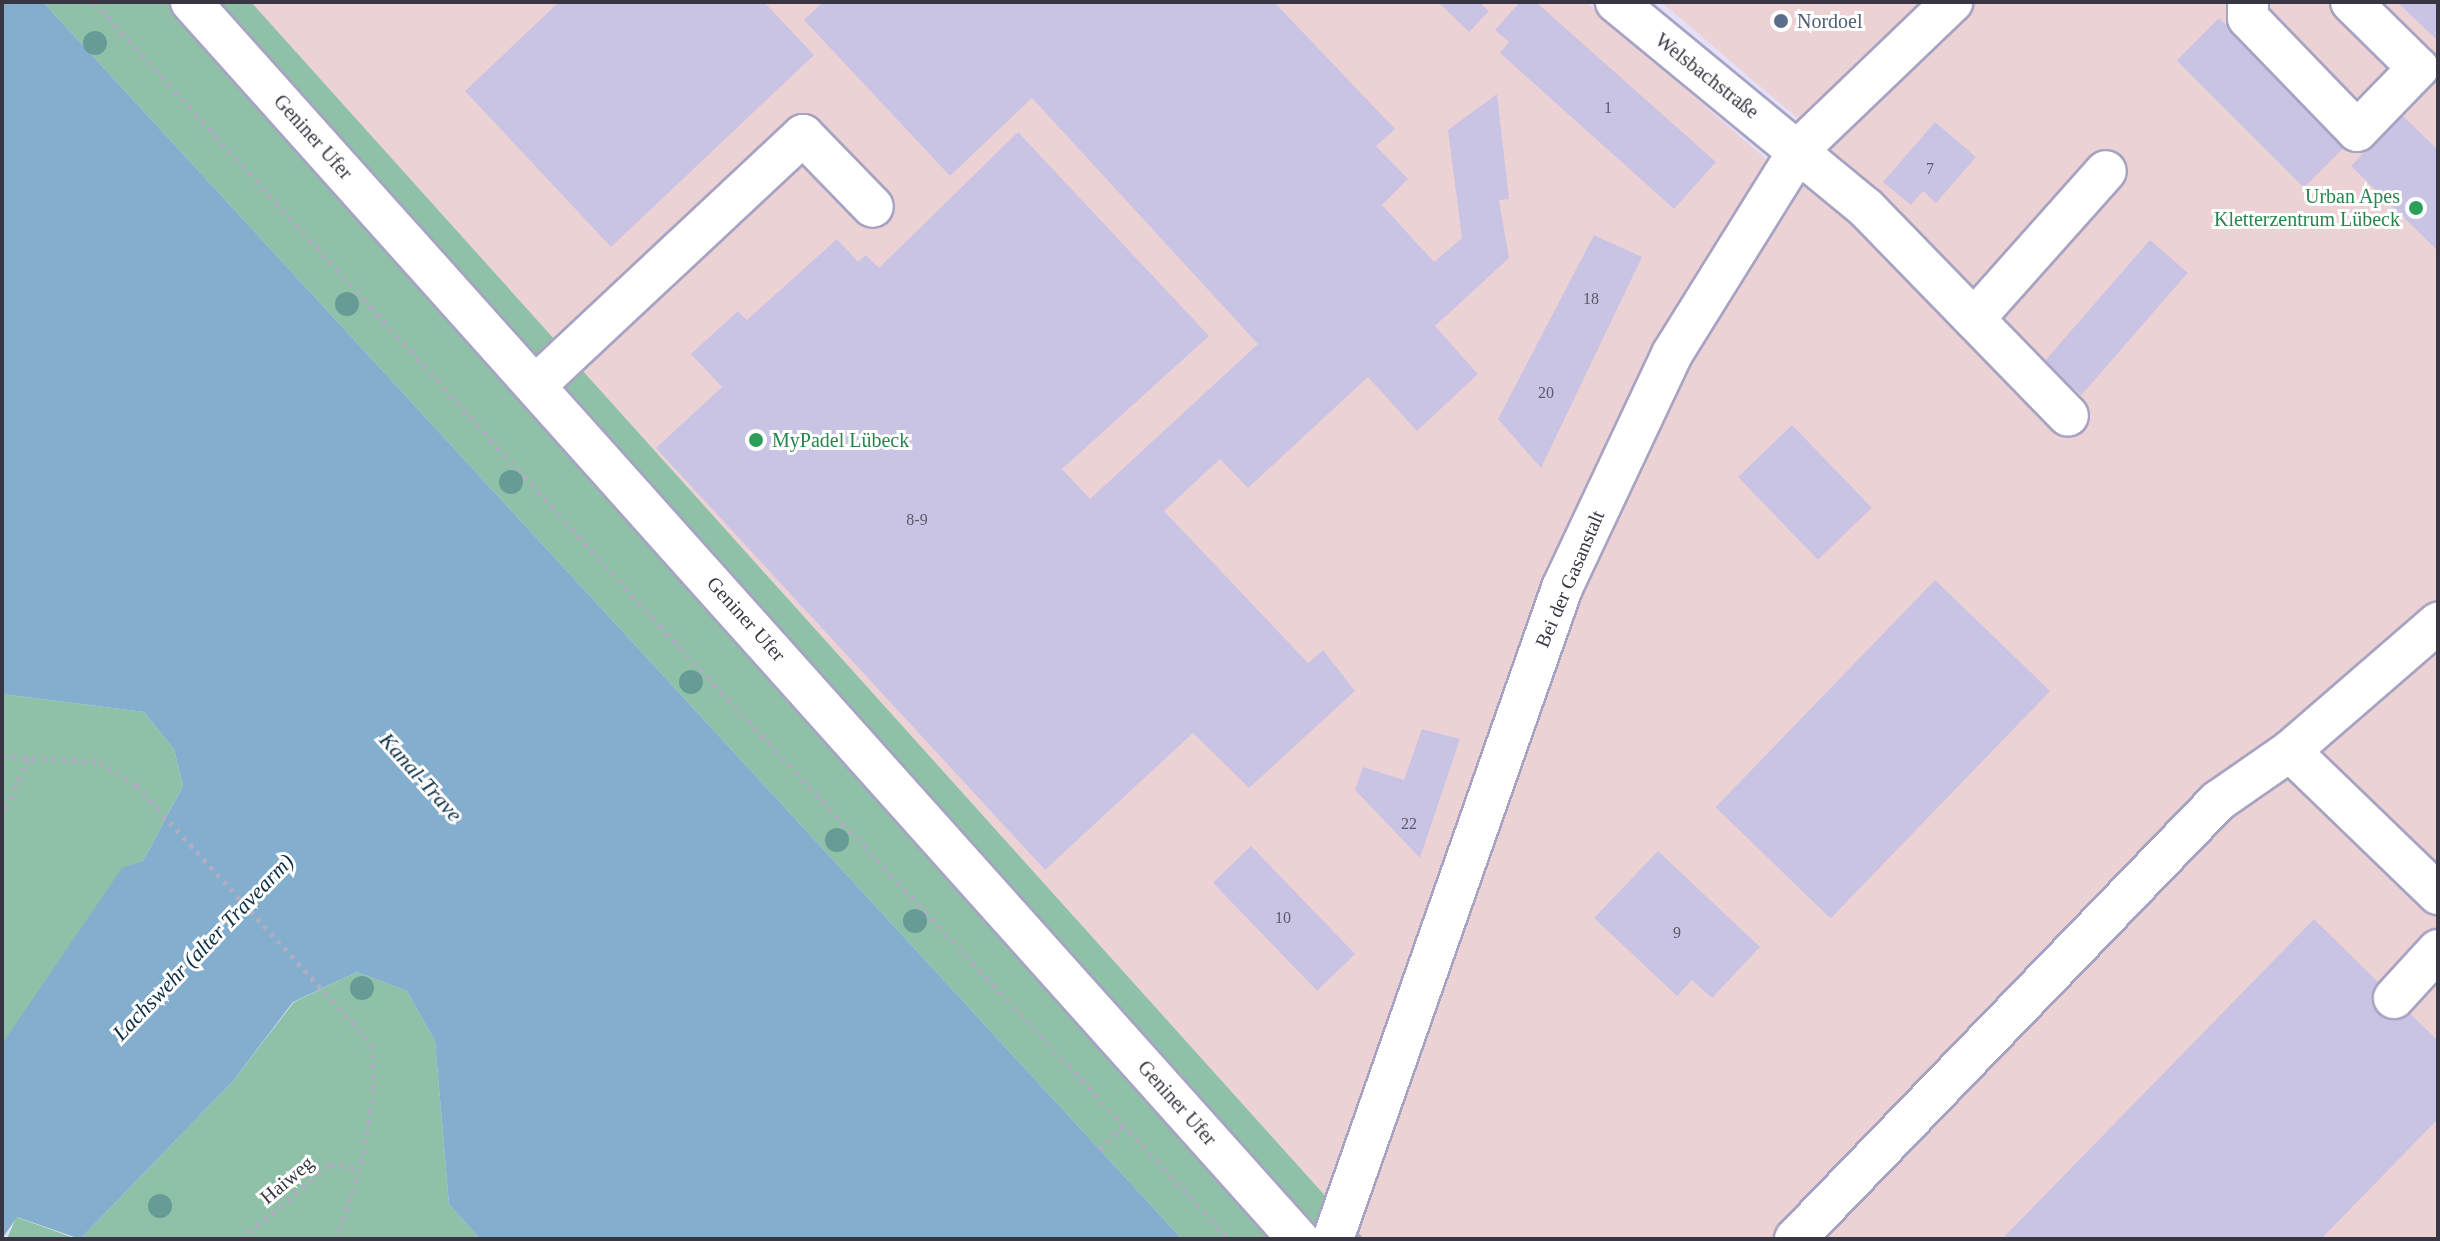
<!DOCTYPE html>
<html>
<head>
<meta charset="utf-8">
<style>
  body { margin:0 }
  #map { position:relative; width:2440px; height:1241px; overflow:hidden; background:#e4e0fa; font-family:Georgia,serif }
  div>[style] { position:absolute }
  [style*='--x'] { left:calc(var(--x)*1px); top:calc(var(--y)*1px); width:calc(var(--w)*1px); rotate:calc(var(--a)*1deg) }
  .industrial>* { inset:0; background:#edd2d5 }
  .green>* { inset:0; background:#8fc1a9 }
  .water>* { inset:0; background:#84aece }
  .building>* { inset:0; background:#c9c4e4; transform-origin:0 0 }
  .path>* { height:5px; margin-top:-2.5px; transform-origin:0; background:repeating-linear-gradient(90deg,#b0adc3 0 4px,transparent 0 10px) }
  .roads { filter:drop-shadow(2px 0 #a7a3c2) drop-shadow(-2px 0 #a7a3c2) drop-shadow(0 2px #a7a3c2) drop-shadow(0 -2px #a7a3c2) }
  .minor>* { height:40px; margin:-20px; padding:0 20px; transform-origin:20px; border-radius:20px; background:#fff }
  .trees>* { width:24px; height:24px; margin:-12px; border-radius:50%; background:#679c96 }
  .dots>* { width:22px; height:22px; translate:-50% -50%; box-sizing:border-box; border:4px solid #fff; border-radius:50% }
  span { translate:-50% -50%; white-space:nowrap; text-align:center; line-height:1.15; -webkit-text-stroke:6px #fff; paint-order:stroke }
  .number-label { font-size:16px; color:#5c5a6b }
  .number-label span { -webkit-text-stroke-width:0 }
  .service-label { font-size:20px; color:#4e5e75 }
  .left { translate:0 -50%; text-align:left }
  .street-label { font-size:20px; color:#383643 }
  .leisure-label { font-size:20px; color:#27864d }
  .right { translate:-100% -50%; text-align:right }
  .water-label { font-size:22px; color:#0c2f46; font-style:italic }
  .frame { position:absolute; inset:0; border:4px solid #383643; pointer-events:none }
</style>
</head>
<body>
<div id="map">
  <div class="industrial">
    <div style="clip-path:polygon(251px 2px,1586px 2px,1797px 186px,1829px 145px,1661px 2px,2438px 2px,2438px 1239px,1364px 1239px)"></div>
  </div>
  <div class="green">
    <div style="clip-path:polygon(43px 2px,251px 2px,1364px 1239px,1182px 1239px)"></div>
    <div style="clip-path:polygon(2px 694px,144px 712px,174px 749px,183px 786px,143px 861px,2px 1044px)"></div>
    <div style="clip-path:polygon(357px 972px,407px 991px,435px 1041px,449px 1204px,480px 1239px,80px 1239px,233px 1081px,294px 1002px)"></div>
    <div style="clip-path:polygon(16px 1217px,77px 1239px,7px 1239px)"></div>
  </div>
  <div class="water">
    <div style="clip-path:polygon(2px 2px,43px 2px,1182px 1239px,480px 1239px,449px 1204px,435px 1041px,407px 991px,357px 972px,293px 1002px,233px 1081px,80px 1239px,17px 1217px,2px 1239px,2px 1044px,122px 868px,143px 861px,183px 786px,174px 749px,144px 712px,2px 694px)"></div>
  </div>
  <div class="building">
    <div style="clip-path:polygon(559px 2px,764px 2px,814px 55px,611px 247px,465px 91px)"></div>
    <div style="clip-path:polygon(823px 2px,1274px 2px,1395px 129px,1376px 146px,1408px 179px,1382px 205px,1434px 262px,1462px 238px,1448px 130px,1497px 94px,1509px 199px,1499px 200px,1509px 258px,1435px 326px,1478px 374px,1417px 431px,1368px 377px,1248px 488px,1220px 459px,1164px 511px,1308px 663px,1323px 650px,1355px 691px,1249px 788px,1193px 733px,1045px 870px,656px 448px,722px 387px,691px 354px,738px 311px,747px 320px,837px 239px,858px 262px,866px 255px,879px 268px,1018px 132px,1209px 336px,1062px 469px,1090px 499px,1258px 344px,1032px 98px,950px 176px,804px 20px)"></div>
    <div style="clip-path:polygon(1438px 2px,1479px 2px,1489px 11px,1469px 32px)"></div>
    <div style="clip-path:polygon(1520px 2px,1536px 2px,1716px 162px,1674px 209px,1500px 53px,1509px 42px,1495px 30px)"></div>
    <div style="clip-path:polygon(2397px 2px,2438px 2px,2438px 41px)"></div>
    <div style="left:2219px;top:18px;width:180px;height:60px;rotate:45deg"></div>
    <div style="clip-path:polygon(2401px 114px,2438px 150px,2438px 251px,2351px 166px)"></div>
    <div style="clip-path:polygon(1935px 122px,1976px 157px,1936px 203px,1923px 191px,1911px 205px,1883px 182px)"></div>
    <div style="clip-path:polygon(1594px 235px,1642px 257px,1541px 468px,1498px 419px)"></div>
    <div style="left:2150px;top:240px;width:50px;height:162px;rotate:41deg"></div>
    <div style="left:1792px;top:425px;width:115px;height:75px;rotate:46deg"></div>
    <div style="left:1935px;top:580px;width:160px;height:316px;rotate:44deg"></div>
    <div style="clip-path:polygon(1422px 729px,1460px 739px,1420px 858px,1355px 790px,1363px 767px,1404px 780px)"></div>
    <div style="left:1251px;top:846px;width:150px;height:53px;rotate:46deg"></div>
    <div style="clip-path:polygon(1658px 851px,1760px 947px,1712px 998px,1692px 980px,1677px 996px,1594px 918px)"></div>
    <div style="clip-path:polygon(2314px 919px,2438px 1041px,2438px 1119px,2321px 1239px,2002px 1239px)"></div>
  </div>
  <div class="path">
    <div style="--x:94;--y:2;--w:841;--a:47.8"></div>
    <div style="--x:659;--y:625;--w:838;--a:47.13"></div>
    <div style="--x:2;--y:756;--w:97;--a:3.5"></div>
    <div style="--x:99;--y:762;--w:44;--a:31.9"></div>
    <div style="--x:136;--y:785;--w:350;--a:47.7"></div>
    <div style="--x:372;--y:1044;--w:46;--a:87.5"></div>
    <div style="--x:374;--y:1090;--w:80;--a:100"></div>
    <div style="--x:360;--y:1169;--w:74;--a:108.9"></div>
    <div style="--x:2;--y:817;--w:66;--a:-65.8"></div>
    <div style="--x:1100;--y:1150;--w:34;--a:-47"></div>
    <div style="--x:241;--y:1239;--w:116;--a:-40.1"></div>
    <div style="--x:330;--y:1164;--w:30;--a:9"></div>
  </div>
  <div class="roads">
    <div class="minor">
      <div style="--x:191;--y:2;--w:1660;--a:48.17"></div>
      <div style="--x:1616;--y:2;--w:323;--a:39.5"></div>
      <div style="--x:1865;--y:207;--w:291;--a:45.8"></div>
      <div style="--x:2248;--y:2;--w:16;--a:90"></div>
      <div style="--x:2248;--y:18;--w:157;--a:46"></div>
      <div style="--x:2357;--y:131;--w:88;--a:-45.9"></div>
      <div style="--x:2418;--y:68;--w:94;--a:-135.4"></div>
      <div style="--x:1974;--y:319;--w:198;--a:-48.3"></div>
      <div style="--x:536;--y:385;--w:366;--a:-43.1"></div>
      <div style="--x:803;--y:135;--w:100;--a:45.8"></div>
      <div style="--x:2290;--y:751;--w:206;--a:44"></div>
      <div style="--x:2394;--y:998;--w:65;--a:-47.5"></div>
      <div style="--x:1333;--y:1239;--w:690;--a:-70.62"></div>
      <div style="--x:1562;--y:588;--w:259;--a:-64.8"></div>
      <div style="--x:1672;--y:354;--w:243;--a:-58.1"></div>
      <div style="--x:1800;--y:148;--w:211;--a:-43.8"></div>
      <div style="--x:1795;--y:1239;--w:609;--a:-46"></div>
      <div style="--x:2218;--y:801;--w:88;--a:-34.8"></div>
      <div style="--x:2290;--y:751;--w:196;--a:-40.9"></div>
    </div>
  </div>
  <div class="trees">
    <div style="left:95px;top:43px"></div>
    <div style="left:347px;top:304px"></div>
    <div style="left:511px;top:482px"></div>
    <div style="left:691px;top:682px"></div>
    <div style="left:837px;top:840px"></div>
    <div style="left:915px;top:921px"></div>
    <div style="left:362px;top:988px"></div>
    <div style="left:160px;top:1206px"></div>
  </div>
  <div class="dots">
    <div style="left:1781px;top:21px;background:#5c6f8a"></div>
    <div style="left:2416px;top:208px;background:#2e9e5b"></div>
    <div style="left:756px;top:440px;background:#2e9e5b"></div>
  </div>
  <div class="number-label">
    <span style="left:1608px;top:108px">1</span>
    <span style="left:1930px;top:169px">7</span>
    <span style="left:1591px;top:299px">18</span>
    <span style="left:1546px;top:393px">20</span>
    <span style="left:917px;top:520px">8-9</span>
    <span style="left:1409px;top:824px">22</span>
    <span style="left:1283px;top:918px">10</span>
    <span style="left:1677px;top:933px">9</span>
  </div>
  <div class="service-label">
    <span class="left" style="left:1797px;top:21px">Nordoel</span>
  </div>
  <div class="street-label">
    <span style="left:1707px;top:76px;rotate:38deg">Welsbachstraße</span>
    <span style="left:313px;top:137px;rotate:48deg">Geniner Ufer</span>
    <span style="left:1570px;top:579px;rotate:-67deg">Bei der Gasanstalt</span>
    <span style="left:746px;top:619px;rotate:48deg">Geniner Ufer</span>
    <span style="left:1177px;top:1103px;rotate:48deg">Geniner Ufer</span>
    <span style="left:287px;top:1180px;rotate:-40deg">Haiweg</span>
  </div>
  <div class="leisure-label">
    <span class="right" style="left:2400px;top:208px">Urban Apes<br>Kletterzentrum Lübeck</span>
    <span class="left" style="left:772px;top:440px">MyPadel Lübeck</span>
  </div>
  <div class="water-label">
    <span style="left:421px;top:777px;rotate:48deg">Kanal-Trave</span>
    <span style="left:203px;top:947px;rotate:-46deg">Lachswehr (alter Travearm)</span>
  </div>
  <div class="frame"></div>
</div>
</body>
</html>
